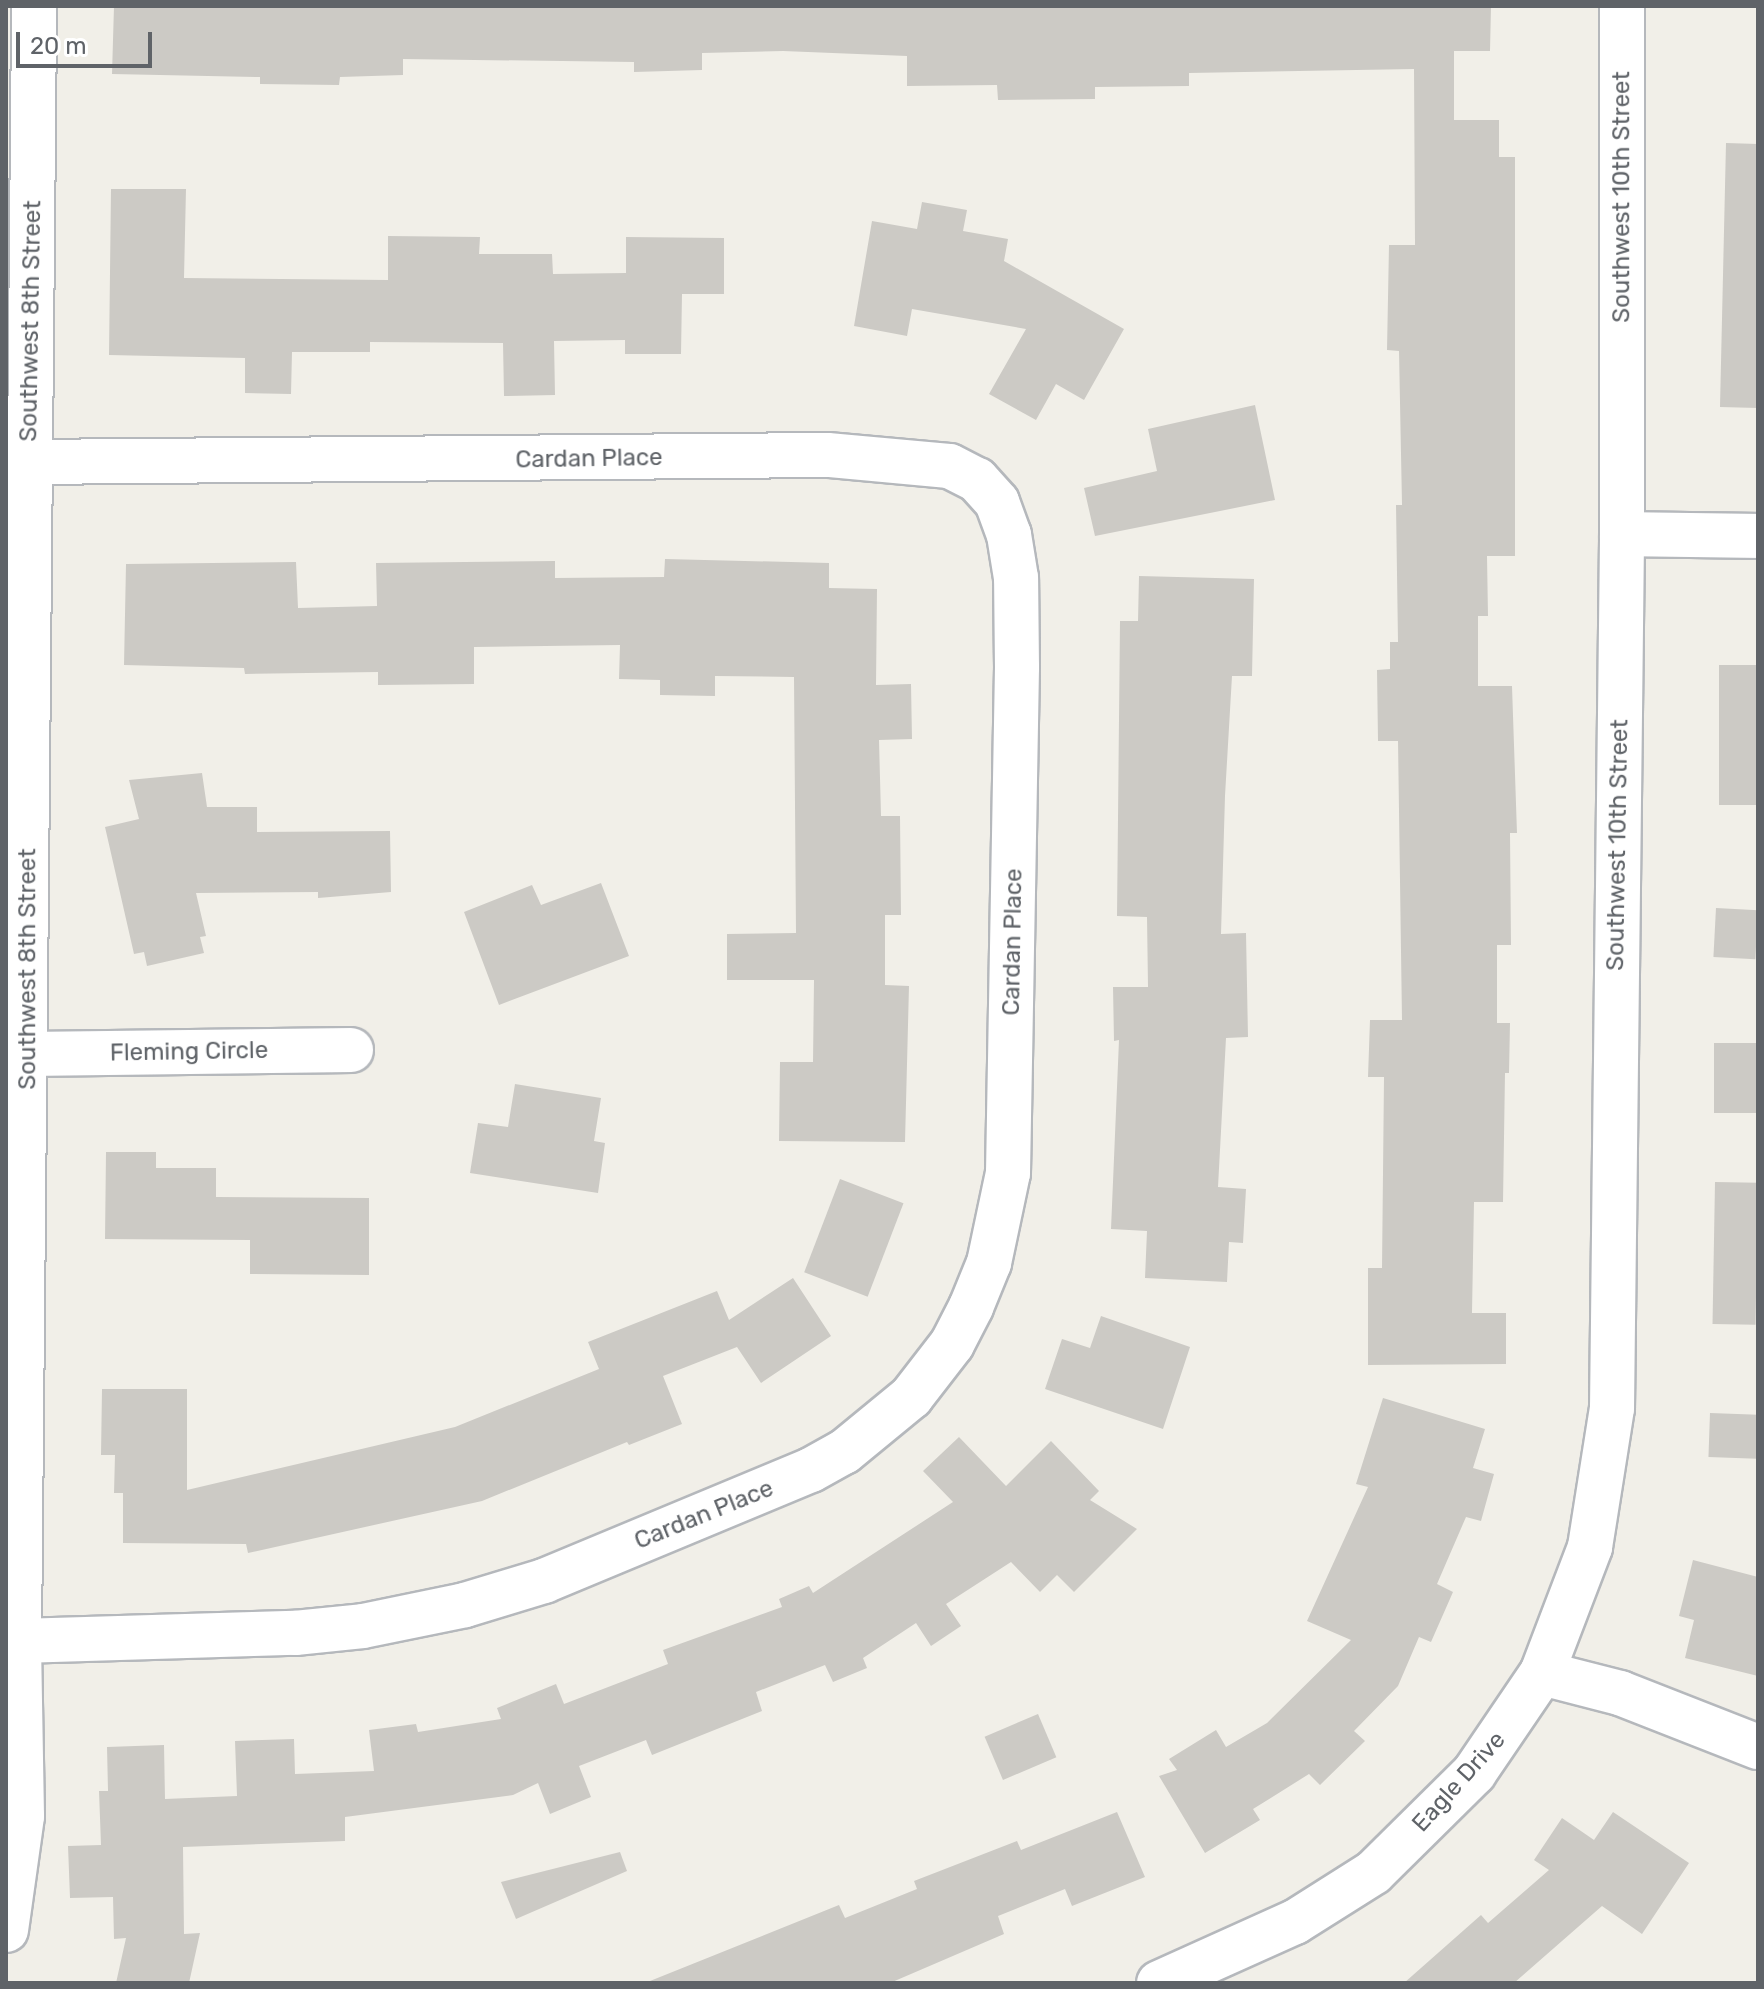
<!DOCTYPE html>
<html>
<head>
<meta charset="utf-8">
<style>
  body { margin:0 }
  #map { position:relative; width:1764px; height:1989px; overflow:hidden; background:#f1efe8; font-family:Rubik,sans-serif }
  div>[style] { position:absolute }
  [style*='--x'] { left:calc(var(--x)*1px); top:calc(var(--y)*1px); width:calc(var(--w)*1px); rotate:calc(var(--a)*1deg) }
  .building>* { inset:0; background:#cccac5; transform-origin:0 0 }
  .roads { filter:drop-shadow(2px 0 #b5b8bc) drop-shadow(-2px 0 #b5b8bc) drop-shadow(0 2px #b5b8bc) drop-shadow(0 -2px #b5b8bc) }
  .street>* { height:44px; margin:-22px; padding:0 22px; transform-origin:22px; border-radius:22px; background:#fff }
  span { translate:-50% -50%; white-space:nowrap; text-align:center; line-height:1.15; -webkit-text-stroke:8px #fff; paint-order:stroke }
  .street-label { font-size:24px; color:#5f6368 }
  .frame { position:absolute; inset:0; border:8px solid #5f6368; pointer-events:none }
  .scale { position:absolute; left:16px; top:32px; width:136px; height:36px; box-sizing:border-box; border:4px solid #5f6368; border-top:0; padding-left:10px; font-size:24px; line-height:28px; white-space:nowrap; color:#5f6368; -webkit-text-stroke:6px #fff; paint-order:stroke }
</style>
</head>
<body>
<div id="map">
  <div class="building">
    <div style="clip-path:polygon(114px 6px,1491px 6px,1490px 51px,1454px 51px,1454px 120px,1499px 120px,1499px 157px,1515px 157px,1515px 556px,1487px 556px,1488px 616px,1478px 616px,1478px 686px,1512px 686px,1517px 833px,1510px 833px,1511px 945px,1497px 945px,1497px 1023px,1510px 1023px,1509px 1073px,1505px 1073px,1503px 1202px,1474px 1202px,1472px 1313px,1506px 1313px,1506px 1364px,1368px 1365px,1368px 1268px,1382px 1268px,1384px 1077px,1368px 1077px,1370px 1020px,1402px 1020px,1398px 741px,1378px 741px,1377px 670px,1390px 669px,1390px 642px,1398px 642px,1396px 505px,1402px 505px,1399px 351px,1387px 350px,1389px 245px,1415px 245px,1414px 69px,1189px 73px,1189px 86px,1095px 87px,1095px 99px,998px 100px,997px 85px,907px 86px,907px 56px,783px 51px,702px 53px,702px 70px,634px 72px,634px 62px,403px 59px,403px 75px,340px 77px,339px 85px,260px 84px,260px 77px,112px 74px)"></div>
    <div style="clip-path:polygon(1726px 143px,1758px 144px,1758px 408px,1720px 407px)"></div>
    <div style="clip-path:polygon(111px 189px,186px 189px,184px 278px,388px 280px,388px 236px,480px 237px,479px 254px,552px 254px,553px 274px,626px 273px,626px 237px,724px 238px,724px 294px,682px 294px,681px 354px,625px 354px,625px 340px,554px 341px,555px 395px,504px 396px,503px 343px,370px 342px,370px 352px,292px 352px,291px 394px,245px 393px,245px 358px,109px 355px)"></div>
    <div style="clip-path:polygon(922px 202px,967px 210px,963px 231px,1008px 239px,1004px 261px,1124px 329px,1084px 400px,1056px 384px,1036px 420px,989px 394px,1026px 329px,912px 309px,907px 336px,854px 326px,872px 221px,917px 229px)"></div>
    <div style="clip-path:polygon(1255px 405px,1275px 500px,1095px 536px,1084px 488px,1157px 471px,1148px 429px)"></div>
    <div style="clip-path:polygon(665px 559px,829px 563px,829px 588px,877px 589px,876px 685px,911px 684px,912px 739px,879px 740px,881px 816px,900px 816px,901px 915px,885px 915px,885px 985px,909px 986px,905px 1142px,779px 1141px,780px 1062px,813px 1062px,814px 980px,727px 980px,727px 934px,796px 933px,794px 677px,715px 676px,715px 696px,660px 695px,660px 680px,619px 679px,620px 645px,474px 647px,474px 684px,378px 685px,378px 672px,245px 674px,244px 668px,124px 665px,126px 564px,296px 562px,298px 608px,377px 606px,376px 563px,555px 561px,555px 578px,664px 577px)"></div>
    <div style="clip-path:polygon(1139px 576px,1254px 579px,1252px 676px,1232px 676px,1225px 796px,1221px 934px,1246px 933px,1248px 1037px,1226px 1038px,1218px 1187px,1246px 1189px,1243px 1243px,1229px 1242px,1227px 1282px,1145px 1278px,1147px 1231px,1111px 1229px,1119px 1040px,1114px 1041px,1113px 987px,1148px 987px,1147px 917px,1117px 916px,1120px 621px,1138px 621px)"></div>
    <div style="left:1719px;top:665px;width:39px;height:140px"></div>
    <div style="clip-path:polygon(202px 773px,207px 807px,257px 807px,257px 832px,390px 831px,391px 892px,318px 898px,318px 892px,196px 893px,206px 936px,200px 937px,204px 953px,147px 966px,144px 952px,134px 954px,105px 827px,139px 819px,129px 780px)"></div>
    <div style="clip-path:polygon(601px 883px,629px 956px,499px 1005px,464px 912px,532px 885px,541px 905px)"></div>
    <div style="left:1716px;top:908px;width:42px;height:49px;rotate:3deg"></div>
    <div style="left:1714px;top:1043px;width:44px;height:70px"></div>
    <div style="clip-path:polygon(515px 1084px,601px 1098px,594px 1141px,605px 1143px,598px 1193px,470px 1173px,478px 1123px,508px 1127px)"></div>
    <div style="clip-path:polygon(106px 1152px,156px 1152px,156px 1168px,216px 1168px,216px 1197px,369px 1198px,369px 1275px,250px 1274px,250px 1240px,105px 1239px)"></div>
    <div style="left:840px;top:1179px;width:68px;height:100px;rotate:21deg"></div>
    <div style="left:1715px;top:1182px;width:43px;height:142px;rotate:1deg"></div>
    <div style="clip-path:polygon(793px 1278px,831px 1336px,761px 1383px,737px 1347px,663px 1376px,682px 1424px,629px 1445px,627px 1442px,482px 1501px,248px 1553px,246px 1544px,123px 1543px,123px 1493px,114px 1493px,115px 1455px,101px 1455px,102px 1389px,187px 1389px,187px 1490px,455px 1427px,599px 1369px,588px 1342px,717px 1291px,729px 1320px)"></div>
    <div style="clip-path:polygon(1101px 1316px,1190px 1347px,1163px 1429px,1045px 1389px,1062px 1339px,1090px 1348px)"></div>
    <div style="clip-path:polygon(1383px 1398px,1485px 1429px,1473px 1468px,1494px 1474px,1481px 1521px,1466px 1517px,1437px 1584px,1453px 1592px,1431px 1642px,1419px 1637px,1398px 1686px,1354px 1731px,1365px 1741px,1320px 1785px,1309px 1774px,1253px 1809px,1260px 1820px,1205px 1853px,1159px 1776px,1177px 1770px,1169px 1759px,1216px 1730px,1226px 1747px,1267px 1723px,1351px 1640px,1307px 1621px,1368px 1487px,1356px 1484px)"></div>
    <div style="left:1710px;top:1413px;width:48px;height:44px;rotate:2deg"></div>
    <div style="clip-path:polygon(959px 1437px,1006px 1486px,1051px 1441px,1099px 1491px,1090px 1500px,1137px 1529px,1074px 1592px,1057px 1575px,1040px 1592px,1011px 1562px,946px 1604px,961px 1626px,931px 1646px,916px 1623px,863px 1658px,867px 1668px,833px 1682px,825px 1665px,756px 1692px,762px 1711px,652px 1755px,646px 1740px,579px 1766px,591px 1797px,550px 1814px,538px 1783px,513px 1795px,345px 1817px,345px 1841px,183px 1847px,184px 1934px,200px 1933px,189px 1983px,116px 1983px,126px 1938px,114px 1939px,113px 1897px,70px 1898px,68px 1846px,101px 1845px,99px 1791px,108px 1791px,107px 1747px,164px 1745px,165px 1799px,237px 1796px,235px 1741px,294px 1739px,295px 1774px,374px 1771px,369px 1730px,416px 1724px,418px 1732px,501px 1719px,497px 1708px,556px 1684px,564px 1704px,668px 1664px,663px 1650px,782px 1607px,779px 1599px,809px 1586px,813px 1593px,953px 1502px,923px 1471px)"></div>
    <div style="clip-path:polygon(1693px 1560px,1758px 1577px,1758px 1676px,1685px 1658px,1694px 1620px,1679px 1616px)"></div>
    <div style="left:1038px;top:1714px;width:47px;height:58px;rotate:67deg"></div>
    <div style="clip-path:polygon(1117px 1812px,1145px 1877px,1072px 1906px,1065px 1889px,998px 1916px,1004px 1934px,890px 1983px,645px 1983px,839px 1905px,845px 1918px,917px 1889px,914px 1881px,1017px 1841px,1021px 1850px)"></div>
    <div style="clip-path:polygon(1613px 1812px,1689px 1863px,1642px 1934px,1602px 1906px,1514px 1983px,1404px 1983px,1481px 1915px,1488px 1923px,1549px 1870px,1534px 1860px,1562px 1818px,1594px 1840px)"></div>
    <div style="clip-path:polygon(620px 1852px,627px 1871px,516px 1919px,501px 1882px)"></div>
  </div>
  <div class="roads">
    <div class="street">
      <div style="--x:1622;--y:534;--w:136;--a:0.8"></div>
      <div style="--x:28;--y:1054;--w:323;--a:-0.7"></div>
      <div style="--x:19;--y:1641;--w:276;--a:-1.7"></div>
      <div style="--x:295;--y:1633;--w:68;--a:-5.9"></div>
      <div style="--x:363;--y:1626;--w:104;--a:-11.6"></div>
      <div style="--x:465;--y:1605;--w:83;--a:-16.9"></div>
      <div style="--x:544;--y:1581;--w:289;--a:-22.6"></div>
      <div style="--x:811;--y:1470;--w:38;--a:-29"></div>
      <div style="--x:844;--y:1452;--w:87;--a:-39.4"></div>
      <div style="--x:911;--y:1397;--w:67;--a:-52.3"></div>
      <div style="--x:952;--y:1344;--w:42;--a:-62.8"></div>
      <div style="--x:971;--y:1307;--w:48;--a:-67.8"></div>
      <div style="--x:989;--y:1263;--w:92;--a:-78.1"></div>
      <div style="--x:1008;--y:1173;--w:506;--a:-88.98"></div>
      <div style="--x:1017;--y:667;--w:89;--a:-90.6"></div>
      <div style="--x:1016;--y:578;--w:44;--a:-99.2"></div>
      <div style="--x:1009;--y:535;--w:35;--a:-110"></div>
      <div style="--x:997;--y:502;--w:30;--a:-132"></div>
      <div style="--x:977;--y:480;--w:31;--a:-153"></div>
      <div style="--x:949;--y:466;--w:122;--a:-174.8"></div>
      <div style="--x:827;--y:455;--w:797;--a:179.5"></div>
      <div style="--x:1542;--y:1673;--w:135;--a:-69.1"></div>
      <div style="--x:1590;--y:1547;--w:141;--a:-81"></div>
      <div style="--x:1612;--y:1408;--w:874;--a:-89.34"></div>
      <div style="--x:1622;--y:534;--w:528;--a:-90"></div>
      <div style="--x:6;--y:1930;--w:115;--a:-82"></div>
      <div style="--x:22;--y:1816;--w:175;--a:-91"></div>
      <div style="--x:19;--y:1641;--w:1635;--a:-89.47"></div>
      <div style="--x:1159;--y:1983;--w:149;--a:-24.2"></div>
      <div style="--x:1295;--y:1922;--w:93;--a:-32.3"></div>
      <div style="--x:1374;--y:1872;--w:141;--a:-44.7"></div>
      <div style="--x:1474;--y:1773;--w:121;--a:-55.8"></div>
      <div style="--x:1542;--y:1673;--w:81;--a:14.4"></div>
      <div style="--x:1620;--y:1693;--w:148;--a:21.4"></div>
    </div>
  </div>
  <div class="street-label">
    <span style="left:1622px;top:197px;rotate:-90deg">Southwest 10th Street</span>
    <span style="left:31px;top:321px;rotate:-89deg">Southwest 8th Street</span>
    <span style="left:589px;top:459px;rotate:-1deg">Cardan Place</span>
    <span style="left:1618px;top:845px;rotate:-89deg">Southwest 10th Street</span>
    <span style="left:1013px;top:942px;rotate:-89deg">Cardan Place</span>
    <span style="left:28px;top:969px;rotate:-90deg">Southwest 8th Street</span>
    <span style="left:189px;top:1052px;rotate:-1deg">Fleming Circle</span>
    <span style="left:704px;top:1515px;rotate:-22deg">Cardan Place</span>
    <span style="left:1459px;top:1782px;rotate:-48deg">Eagle Drive</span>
  </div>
  <div class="frame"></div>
  <div class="scale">20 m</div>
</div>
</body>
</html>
